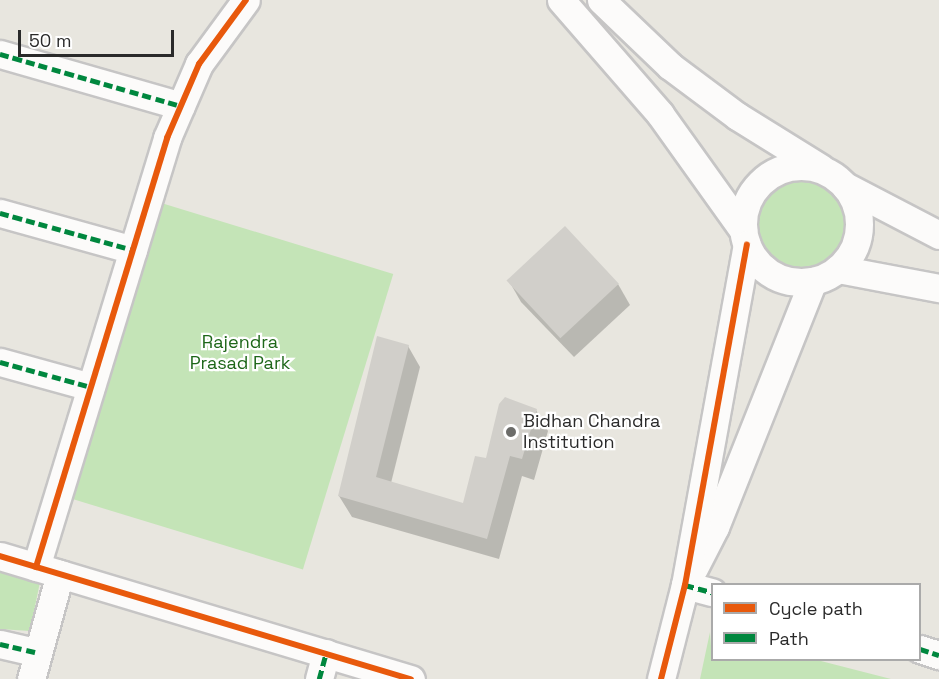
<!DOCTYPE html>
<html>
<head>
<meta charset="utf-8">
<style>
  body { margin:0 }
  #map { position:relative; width:939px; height:679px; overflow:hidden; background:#e8e6df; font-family:"Space Grotesk",sans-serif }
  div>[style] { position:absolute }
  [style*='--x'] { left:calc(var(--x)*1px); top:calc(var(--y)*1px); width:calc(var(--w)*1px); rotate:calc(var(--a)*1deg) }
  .green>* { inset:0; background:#c4e4b7; transform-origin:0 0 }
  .round { border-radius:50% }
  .shadow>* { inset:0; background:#0003 }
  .building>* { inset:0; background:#d1cfca; transform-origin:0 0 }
  .roads { filter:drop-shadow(2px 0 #c6c5c5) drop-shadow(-2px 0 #c6c5c5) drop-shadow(0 2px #c6c5c5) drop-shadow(0 -2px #c6c5c5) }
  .minor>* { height:27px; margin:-13.5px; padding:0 13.5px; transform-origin:13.5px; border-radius:13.5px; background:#fcfbfa }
  .minor>.ring { margin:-13.5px; padding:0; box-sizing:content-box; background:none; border:27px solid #fcfbfa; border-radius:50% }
  .quiet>* { height:4.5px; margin-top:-2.25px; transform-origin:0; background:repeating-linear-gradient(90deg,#00873e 0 9px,transparent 0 13.5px) }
  .cycleway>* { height:6px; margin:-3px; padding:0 3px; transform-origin:3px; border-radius:3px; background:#e8590c }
  .dots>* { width:16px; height:16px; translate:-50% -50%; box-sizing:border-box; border:3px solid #fff; border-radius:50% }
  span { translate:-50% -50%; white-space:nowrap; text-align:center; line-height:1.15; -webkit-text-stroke:4.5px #fff; paint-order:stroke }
  .park-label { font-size:18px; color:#1e6719 }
  .poi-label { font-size:18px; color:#2a2a2a }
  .left { translate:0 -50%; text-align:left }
  .legend { position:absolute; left:711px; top:583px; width:210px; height:78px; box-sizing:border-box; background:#fff; border:2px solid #aaa; margin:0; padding:8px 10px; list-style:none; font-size:18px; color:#2a2a2a }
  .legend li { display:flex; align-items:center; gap:12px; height:30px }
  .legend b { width:30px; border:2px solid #aaa }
  .scale { position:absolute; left:18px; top:30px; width:156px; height:27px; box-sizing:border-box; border:3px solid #2a2a2a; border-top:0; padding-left:8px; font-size:18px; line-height:21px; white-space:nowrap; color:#2a2a2a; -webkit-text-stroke:4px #fff; paint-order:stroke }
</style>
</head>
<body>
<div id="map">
  <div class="green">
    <div class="round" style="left:753px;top:174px;width:96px;height:96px"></div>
    <div style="left:158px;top:202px;width:246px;height:309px;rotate:17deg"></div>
    <div style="clip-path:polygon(0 570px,40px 582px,30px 631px,0 629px)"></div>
    <div style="clip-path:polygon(710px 632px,712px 660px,817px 660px,891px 679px,700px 679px)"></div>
  </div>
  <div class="shadow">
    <div style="clip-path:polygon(509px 281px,618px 284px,630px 305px,574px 357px,521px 302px)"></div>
    <div style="clip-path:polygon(408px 346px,420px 367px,391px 483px,464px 505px,487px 460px,536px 410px,548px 431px,534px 480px,522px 476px,499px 559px,352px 517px,339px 496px)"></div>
  </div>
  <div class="building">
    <div style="left:565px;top:226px;width:79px;height:80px;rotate:47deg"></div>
    <div style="clip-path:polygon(377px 336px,409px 345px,376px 477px,463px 503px,475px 456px,486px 458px,499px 404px,505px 397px,537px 409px,522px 459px,510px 456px,487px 539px,338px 496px)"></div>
  </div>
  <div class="roads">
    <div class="minor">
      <div style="--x:561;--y:0;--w:151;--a:49"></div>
      <div style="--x:660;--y:114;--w:143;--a:54.4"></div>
      <div style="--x:601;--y:0;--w:95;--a:43.7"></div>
      <div style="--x:670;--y:66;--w:84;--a:36.7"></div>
      <div style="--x:737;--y:116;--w:99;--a:31.8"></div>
      <div style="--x:0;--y:54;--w:188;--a:16"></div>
      <div class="ring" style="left:743px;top:166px;width:89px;height:89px"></div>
      <div style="--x:845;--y:186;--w:106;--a:27.5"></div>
      <div style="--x:0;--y:213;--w:138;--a:15.5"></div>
      <div style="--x:838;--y:269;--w:103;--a:10.7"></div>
      <div style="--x:0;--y:362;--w:94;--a:15.4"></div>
      <div style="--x:0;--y:556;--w:429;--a:16.7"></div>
      <div style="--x:36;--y:567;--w:449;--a:-73"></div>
      <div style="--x:167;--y:138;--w:81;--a:-66.6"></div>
      <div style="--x:199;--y:64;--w:79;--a:-53.7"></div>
      <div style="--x:694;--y:568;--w:46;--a:-62.9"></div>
      <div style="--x:715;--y:527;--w:265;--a:-68.3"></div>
      <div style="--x:685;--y:585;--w:28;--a:15"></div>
      <div style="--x:0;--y:644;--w:39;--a:13"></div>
      <div style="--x:920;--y:649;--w:20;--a:18"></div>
      <div style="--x:31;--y:679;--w:109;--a:-74.6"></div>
      <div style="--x:319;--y:679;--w:27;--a:-75"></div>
      <div style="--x:661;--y:679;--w:97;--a:-75.7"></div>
      <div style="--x:685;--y:585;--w:346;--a:-79.7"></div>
    </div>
  </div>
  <div class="quiet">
    <div style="--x:0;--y:54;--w:188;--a:16"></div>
    <div style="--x:0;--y:213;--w:138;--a:15.5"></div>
    <div style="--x:0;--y:362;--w:94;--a:15.4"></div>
    <div style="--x:685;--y:585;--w:28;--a:15"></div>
    <div style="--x:0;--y:644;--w:39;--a:13"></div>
    <div style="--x:920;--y:649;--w:20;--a:18"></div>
    <div style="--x:319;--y:679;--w:27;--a:-75"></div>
  </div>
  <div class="cycleway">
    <div style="--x:0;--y:556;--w:429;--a:16.7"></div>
    <div style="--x:36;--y:567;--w:449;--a:-73"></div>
    <div style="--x:167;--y:138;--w:81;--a:-66.6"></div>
    <div style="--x:199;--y:64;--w:79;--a:-53.7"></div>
    <div style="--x:661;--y:679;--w:97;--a:-75.7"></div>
    <div style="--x:685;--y:585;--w:346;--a:-79.7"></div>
  </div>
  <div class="dots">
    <div style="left:511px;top:432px;background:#6c6c69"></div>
  </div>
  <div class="park-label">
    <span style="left:240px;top:353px">Rajendra<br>Prasad Park</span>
  </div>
  <div class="poi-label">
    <span class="left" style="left:523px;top:432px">Bidhan Chandra<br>Institution</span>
  </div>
  <ul class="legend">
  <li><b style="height:8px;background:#e8590c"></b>Cycle path</li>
  <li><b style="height:8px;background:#00873e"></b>Path</li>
  </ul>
  <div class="scale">50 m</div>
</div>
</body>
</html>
